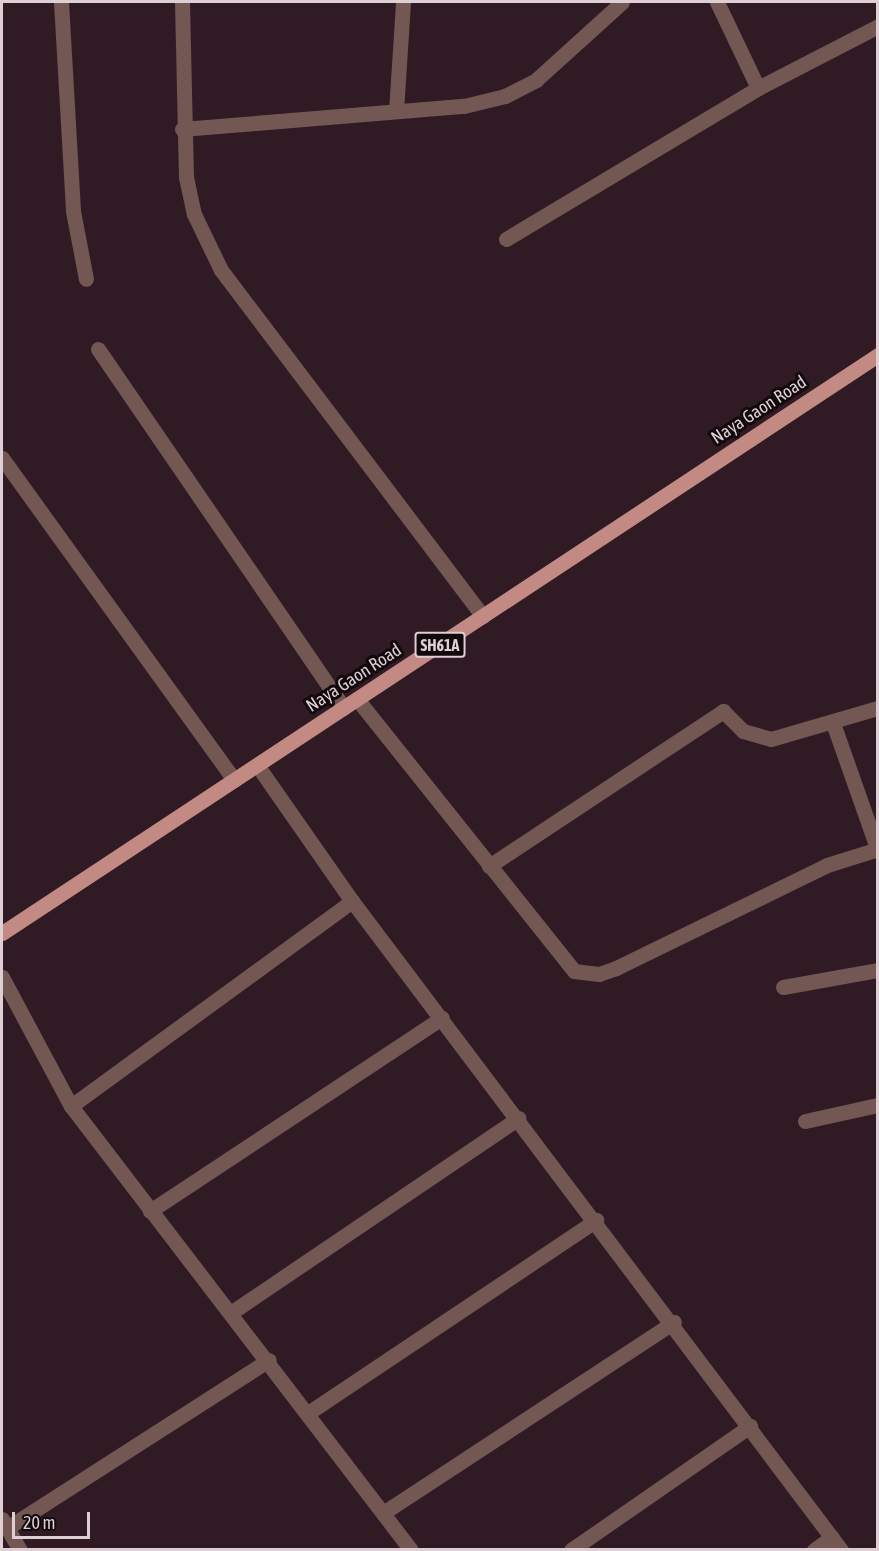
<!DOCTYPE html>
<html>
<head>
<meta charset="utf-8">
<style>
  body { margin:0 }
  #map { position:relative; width:879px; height:1551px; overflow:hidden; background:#301b24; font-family:"Asap Condensed",sans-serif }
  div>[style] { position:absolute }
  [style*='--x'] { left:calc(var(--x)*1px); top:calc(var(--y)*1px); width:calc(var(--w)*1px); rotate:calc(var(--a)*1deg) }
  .street>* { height:15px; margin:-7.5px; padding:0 7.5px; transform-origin:7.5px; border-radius:7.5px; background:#725753 }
  .primary>* { height:15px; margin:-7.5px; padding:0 7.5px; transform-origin:7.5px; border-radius:7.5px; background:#c28a83 }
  span { translate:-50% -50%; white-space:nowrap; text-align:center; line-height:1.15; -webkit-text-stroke:6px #12090d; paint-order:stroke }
  .shield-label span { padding:2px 4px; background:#12090d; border:2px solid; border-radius:4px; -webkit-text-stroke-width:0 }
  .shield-label { font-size:16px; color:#decfd4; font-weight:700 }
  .street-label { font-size:18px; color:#decfd4 }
  .frame { position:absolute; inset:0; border:3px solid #decfd4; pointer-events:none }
  .scale { position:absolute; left:12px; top:1512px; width:78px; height:27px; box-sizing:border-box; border:3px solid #decfd4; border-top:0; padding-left:8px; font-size:18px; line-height:21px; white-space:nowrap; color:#decfd4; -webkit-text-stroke:4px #12090d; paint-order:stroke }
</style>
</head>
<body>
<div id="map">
  <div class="street">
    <div style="--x:61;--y:2;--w:209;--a:86.7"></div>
    <div style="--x:73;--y:211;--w:69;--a:79.2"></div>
    <div style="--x:182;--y:2;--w:175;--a:88.7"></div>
    <div style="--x:186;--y:177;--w:38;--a:78"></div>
    <div style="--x:194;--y:214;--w:62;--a:64.3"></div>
    <div style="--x:221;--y:270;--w:434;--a:52.9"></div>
    <div style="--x:717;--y:2;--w:95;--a:64.5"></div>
    <div style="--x:396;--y:111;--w:109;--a:-86.3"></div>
    <div style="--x:182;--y:129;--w:283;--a:-4.7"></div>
    <div style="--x:464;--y:106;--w:42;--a:-13.7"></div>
    <div style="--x:505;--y:96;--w:35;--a:-27"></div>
    <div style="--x:536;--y:80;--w:116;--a:-42.2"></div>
    <div style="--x:506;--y:239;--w:294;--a:-30.9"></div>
    <div style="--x:758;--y:88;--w:135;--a:-27.3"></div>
    <div style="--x:98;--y:349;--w:435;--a:55.6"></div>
    <div style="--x:2;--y:458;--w:397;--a:54.2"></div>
    <div style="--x:357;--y:699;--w:348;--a:51.4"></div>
    <div style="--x:574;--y:971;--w:25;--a:7"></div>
    <div style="--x:599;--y:974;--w:18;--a:-19"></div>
    <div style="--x:616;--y:968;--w:235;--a:-26"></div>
    <div style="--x:827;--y:865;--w:53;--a:-17.4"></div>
    <div style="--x:833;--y:723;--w:136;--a:70.6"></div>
    <div style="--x:257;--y:765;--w:166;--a:55.1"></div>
    <div style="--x:352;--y:901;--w:813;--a:53"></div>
    <div style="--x:489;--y:866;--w:281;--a:-33.5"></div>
    <div style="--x:723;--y:711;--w:28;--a:45"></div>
    <div style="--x:743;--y:731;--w:29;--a:16"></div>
    <div style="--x:771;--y:739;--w:111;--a:-16.2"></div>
    <div style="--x:2;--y:977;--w:146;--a:61.9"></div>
    <div style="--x:71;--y:1106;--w:559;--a:52.56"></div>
    <div style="--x:783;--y:987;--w:97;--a:-10.1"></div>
    <div style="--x:71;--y:1106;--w:348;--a:-36.1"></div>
    <div style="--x:805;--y:1121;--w:75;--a:-12.4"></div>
    <div style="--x:150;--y:1211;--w:350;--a:-33.5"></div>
    <div style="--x:232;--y:1312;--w:346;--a:-34.1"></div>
    <div style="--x:308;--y:1413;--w:347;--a:-33.8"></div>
    <div style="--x:383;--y:1513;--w:348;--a:-33.3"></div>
    <div style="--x:2;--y:1519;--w:36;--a:60"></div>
    <div style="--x:7;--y:1528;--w:311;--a:-32.7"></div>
    <div style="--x:571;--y:1550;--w:218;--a:-34.7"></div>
    <div style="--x:814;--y:1550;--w:22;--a:-36"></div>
  </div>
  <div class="primary">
    <div style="--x:2;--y:933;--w:1050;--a:-33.42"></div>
  </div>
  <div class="shield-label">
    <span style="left:440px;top:645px">SH61A</span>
  </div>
  <div class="street-label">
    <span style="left:759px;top:410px;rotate:-33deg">Naya Gaon Road</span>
    <span style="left:354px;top:678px;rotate:-33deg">Naya Gaon Road</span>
  </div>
  <div class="frame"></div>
  <div class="scale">20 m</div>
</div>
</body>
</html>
